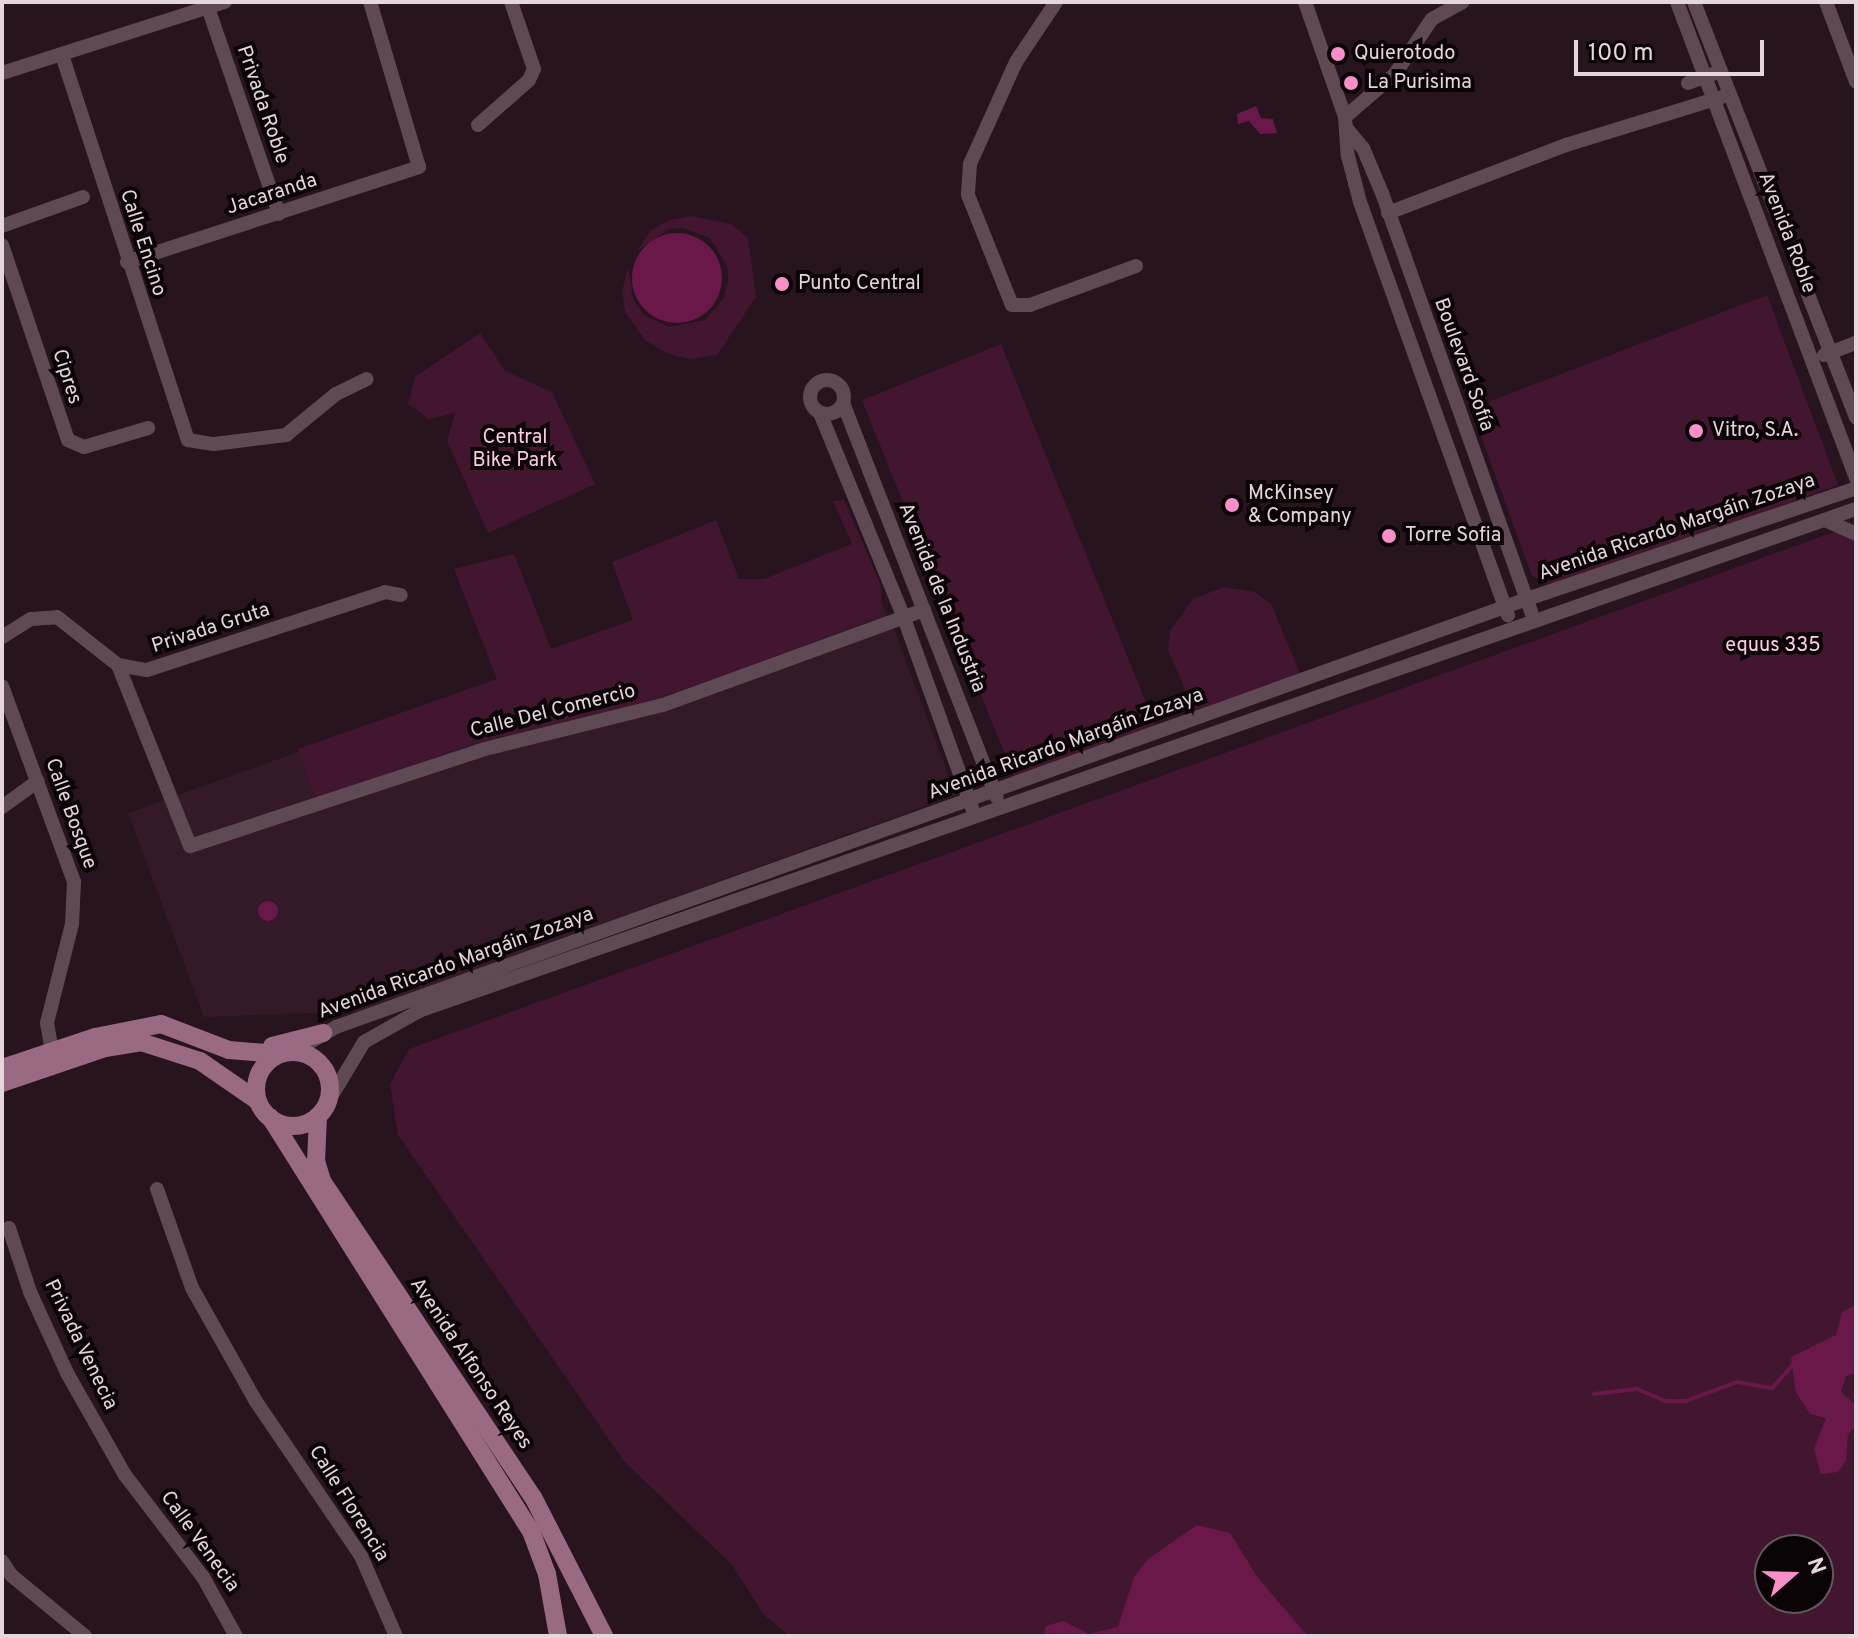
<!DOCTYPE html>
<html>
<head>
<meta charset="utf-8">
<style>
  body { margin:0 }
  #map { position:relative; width:1858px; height:1638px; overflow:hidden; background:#27141e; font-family:Overpass,sans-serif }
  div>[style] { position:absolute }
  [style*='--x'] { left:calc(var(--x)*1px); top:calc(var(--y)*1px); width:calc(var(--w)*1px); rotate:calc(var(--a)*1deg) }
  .built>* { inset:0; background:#341a28 }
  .green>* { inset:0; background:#42162f; transform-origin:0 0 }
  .water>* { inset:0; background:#6a184a }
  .round { border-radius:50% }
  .stream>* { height:4px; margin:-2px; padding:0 2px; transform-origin:2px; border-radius:2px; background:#6a184a }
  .minor>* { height:14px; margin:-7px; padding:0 7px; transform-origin:7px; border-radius:7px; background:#5f4954 }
  .minor>.ring { margin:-7px; padding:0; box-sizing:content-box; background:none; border:14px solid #5f4954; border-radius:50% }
  .major>* { height:18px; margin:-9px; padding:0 9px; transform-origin:9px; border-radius:9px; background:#9a6982 }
  .major>.ring { margin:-9px; padding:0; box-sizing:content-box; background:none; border:18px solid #9a6982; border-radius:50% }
  .dots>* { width:22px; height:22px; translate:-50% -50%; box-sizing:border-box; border:4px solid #0b0407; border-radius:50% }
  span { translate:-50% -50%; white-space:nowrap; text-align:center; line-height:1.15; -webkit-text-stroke:8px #0b0407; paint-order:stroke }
  .poi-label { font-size:20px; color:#e4d6dc }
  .left { translate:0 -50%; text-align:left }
  .street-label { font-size:20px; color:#e4d6dc }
  .park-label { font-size:20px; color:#fdcce4 }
  .frame { position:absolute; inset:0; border:4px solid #e4d6dc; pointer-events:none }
  .north { position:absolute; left:1754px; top:1534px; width:80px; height:80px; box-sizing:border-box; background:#0b0407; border:2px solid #62585c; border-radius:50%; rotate:70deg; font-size:22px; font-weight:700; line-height:32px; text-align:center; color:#e4d6dc }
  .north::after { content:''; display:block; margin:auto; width:28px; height:36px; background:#f98fc8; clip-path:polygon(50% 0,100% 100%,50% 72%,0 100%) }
  .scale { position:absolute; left:1574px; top:40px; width:190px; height:36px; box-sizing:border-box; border:4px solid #e4d6dc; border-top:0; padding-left:10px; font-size:24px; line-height:28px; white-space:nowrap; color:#e4d6dc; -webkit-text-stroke:6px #0b0407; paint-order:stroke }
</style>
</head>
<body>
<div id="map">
  <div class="built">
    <div style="clip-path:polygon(858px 551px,895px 632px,956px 795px,362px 1011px,204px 1017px,128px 813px)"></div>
  </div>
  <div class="green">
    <div style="clip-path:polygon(692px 216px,731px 224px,748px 238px,756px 297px,717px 355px,691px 359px,668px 354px,645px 340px,625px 312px,622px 292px,628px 266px,633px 300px,644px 315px,669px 327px,705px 320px,724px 298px,728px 280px,727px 266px,710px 238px,683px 228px,669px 229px,637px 251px,650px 231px,670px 220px)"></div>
    <div style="clip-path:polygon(1767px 295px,1838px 485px,1559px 588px,1532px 576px,1481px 436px,1483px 414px,1491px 401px)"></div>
    <div style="clip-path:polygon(480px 333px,505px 371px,552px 392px,595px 484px,488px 533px,447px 441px,455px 413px,429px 419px,408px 404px,415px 377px)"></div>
    <div style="left:1001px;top:344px;width:413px;height:150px;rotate:68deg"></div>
    <div style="clip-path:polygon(844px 500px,881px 586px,882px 611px,874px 618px,731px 674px,630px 706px,470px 744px,316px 800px,298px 749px,497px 679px,454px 569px,514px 554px,551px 649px,633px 620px,612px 562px,716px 520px,739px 579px,764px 579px,852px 544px,833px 501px)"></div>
    <div style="clip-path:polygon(evenodd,1856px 524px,1856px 1636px,789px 1636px,764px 1615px,732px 1565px,624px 1461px,398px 1135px,390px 1084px,409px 1049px,1856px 524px,1770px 1550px,1818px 1550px,1818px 1598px,1770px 1598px,1770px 1550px)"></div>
    <div style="clip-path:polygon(1224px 587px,1255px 592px,1271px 604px,1302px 678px,1195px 714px,1168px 649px,1170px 631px,1193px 599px)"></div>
  </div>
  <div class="water">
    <div style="clip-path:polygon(1256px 106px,1261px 118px,1273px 119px,1277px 133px,1260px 134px,1249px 121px,1238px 124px,1237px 114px)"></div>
    <div class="round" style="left:632px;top:233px;width:90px;height:90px"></div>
    <div class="round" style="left:258px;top:901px;width:20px;height:20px"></div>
    <div style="clip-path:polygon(1856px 1305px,1856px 1373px,1846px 1376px,1841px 1392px,1856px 1405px,1856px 1426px,1848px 1434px,1846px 1461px,1838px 1472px,1821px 1474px,1814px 1449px,1826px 1418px,1810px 1414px,1796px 1392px,1791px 1357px,1836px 1335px,1842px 1312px)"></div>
    <div style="clip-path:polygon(1197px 1525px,1230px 1533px,1258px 1578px,1306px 1634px,1044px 1636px,1046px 1626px,1063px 1621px,1089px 1634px,1118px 1627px,1134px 1577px,1148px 1559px)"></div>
  </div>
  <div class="stream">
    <div style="--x:1594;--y:1394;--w:43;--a:-6.6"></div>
    <div style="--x:1637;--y:1389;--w:30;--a:23"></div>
    <div style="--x:1665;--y:1401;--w:21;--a:0"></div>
    <div style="--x:1686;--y:1401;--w:54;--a:-20.4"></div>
    <div style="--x:1737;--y:1382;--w:36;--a:10"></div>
    <div style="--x:1772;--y:1388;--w:31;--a:-48"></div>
  </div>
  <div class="minor">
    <div style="--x:206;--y:2;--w:224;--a:71"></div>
    <div style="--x:1056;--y:2;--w:72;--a:123.7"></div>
    <div style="--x:1016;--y:62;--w:112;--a:114.3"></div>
    <div style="--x:970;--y:164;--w:31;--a:94"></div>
    <div style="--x:968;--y:195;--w:118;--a:68.2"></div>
    <div style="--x:1012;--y:305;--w:18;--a:0"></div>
    <div style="--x:1030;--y:305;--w:113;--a:-20.2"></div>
    <div style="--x:1305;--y:2;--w:122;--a:70.8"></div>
    <div style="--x:1345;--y:117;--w:39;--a:86"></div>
    <div style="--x:1348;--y:156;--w:48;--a:75.4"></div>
    <div style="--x:1360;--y:202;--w:439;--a:70.3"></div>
    <div style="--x:1677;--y:2;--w:509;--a:69.39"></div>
    <div style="--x:1694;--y:2;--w:446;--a:68.7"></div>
    <div style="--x:1826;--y:2;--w:85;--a:69.4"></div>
    <div style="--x:62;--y:55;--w:405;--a:71.9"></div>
    <div style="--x:188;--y:440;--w:26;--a:9"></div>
    <div style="--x:214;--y:444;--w:73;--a:-7.1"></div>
    <div style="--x:286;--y:435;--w:65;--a:-39.4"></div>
    <div style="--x:336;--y:394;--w:34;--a:-26"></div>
    <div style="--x:2;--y:73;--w:234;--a:-17.7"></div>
    <div style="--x:1688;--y:83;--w:27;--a:-20"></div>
    <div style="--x:1345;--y:117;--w:66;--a:-40.7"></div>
    <div style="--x:1395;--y:74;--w:66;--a:-56.1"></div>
    <div style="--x:1432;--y:19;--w:35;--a:-29"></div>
    <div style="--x:478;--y:125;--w:68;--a:-41.4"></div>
    <div style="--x:529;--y:80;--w:12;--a:-66"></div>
    <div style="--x:534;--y:69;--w:71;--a:-108.9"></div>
    <div style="--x:1347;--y:129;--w:25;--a:50"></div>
    <div style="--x:1363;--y:148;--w:49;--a:67.1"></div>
    <div style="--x:1382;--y:193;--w:452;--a:70.4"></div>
    <div style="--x:1388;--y:213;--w:191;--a:-20.9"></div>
    <div style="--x:1566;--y:145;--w:163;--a:-17.1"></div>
    <div style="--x:2;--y:226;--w:86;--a:-19.7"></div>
    <div style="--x:2;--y:245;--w:206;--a:71.3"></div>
    <div style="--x:68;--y:440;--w:17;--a:24"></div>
    <div style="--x:84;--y:447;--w:67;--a:-16.5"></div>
    <div style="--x:127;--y:262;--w:307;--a:-18"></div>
    <div style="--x:419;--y:167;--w:172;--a:-106.5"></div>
    <div style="--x:1824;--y:355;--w:34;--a:-21"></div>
    <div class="ring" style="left:810px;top:380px;width:20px;height:20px"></div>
    <div style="--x:843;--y:403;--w:423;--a:68.7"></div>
    <div style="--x:820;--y:413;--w:222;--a:67.7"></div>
    <div style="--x:904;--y:618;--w:202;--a:70.3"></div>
    <div style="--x:1825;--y:520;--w:34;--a:24"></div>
    <div style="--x:2;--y:637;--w:34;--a:-32"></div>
    <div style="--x:31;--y:619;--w:26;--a:-4"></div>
    <div style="--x:57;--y:617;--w:78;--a:38.2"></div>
    <div style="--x:118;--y:665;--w:29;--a:10"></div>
    <div style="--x:147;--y:670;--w:250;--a:-18.1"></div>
    <div style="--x:385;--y:592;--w:16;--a:11"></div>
    <div style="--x:118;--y:665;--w:195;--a:68.3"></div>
    <div style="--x:190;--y:846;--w:311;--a:-18.2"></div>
    <div style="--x:485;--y:749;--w:183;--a:-13.9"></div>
    <div style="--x:663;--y:705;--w:278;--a:-20"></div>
    <div style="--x:2;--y:686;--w:209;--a:69.8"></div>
    <div style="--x:74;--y:882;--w:42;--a:92.7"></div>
    <div style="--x:72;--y:924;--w:102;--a:104.2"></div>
    <div style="--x:47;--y:1023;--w:29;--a:80"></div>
    <div style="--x:2;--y:807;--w:44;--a:-35.8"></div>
    <div style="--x:295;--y:1051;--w:48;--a:-30.3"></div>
    <div style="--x:336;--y:1027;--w:1266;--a:-19.77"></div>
    <div style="--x:1527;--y:599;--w:347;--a:-18.6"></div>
    <div style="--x:328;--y:1102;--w:70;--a:-59"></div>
    <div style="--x:364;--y:1042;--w:63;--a:-29.4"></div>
    <div style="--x:419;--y:1011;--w:1522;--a:-19.26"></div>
    <div style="--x:157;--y:1189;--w:105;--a:70.5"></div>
    <div style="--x:192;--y:1288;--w:129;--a:60.6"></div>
    <div style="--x:255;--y:1400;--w:189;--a:55.8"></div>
    <div style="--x:361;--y:1556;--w:87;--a:66.4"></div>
    <div style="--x:9;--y:1228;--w:67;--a:71.8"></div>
    <div style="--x:30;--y:1292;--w:89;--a:65.4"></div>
    <div style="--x:67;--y:1373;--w:117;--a:60.4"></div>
    <div style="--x:125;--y:1475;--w:128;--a:52.6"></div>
    <div style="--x:203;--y:1577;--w:68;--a:60.8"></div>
    <div style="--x:2;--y:1561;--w:17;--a:57"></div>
    <div style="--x:11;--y:1575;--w:96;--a:39.5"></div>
  </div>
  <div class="major">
    <div style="--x:272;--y:1046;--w:53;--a:-14.3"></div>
    <div class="ring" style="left:256px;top:1052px;width:56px;height:56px"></div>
    <div style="--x:2;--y:1068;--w:98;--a:-18.4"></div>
    <div style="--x:95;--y:1037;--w:67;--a:-11.1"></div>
    <div style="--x:161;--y:1024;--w:73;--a:20.9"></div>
    <div style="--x:229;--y:1050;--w:49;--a:4.7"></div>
    <div style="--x:2;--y:1083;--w:109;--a:-18.8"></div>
    <div style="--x:105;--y:1048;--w:36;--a:-9"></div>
    <div style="--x:141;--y:1042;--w:62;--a:17.9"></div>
    <div style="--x:200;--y:1061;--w:70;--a:34.6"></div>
    <div style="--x:318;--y:1116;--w:45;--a:92.5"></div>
    <div style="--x:316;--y:1161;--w:21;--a:73"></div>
    <div style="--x:322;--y:1181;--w:380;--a:56.3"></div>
    <div style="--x:533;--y:1497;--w:156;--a:62.9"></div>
    <div style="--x:270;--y:1117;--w:489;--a:57.8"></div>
    <div style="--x:531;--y:1531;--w:46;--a:69.6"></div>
    <div style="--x:547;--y:1574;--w:63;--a:79.9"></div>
  </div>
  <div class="dots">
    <div style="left:1338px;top:54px;background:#f98fc8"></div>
    <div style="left:1351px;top:83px;background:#f98fc8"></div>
    <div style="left:782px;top:284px;background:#f98fc8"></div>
    <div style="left:1696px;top:431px;background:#f98fc8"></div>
    <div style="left:1232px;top:505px;background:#f98fc8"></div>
    <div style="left:1389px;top:536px;background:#f98fc8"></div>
  </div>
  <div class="poi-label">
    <span class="left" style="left:1354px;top:54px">Quierotodo</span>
    <span class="left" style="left:1367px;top:83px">La Purisima</span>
    <span class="left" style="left:798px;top:284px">Punto Central</span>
    <span class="left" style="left:1712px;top:431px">Vitro, S.A.</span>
    <span class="left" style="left:1248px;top:506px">McKinsey<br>&amp; Company</span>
    <span class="left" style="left:1405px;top:536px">Torre Sofia</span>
  </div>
  <div class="street-label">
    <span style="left:262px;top:105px;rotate:71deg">Privada Roble</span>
    <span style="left:272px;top:195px;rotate:-18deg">Jacaranda</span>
    <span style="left:1786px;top:233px;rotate:69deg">Avenida Roble</span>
    <span style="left:142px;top:243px;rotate:72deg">Calle Encino</span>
    <span style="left:1463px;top:365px;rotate:70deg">Boulevard Sofía</span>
    <span style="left:66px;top:377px;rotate:72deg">Cipres</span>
    <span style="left:1677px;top:528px;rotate:-19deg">Avenida Ricardo Margáin Zozaya</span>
    <span style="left:941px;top:598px;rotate:68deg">Avenida de la Industria</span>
    <span style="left:211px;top:629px;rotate:-18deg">Privada Gruta</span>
    <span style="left:553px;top:712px;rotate:-14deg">Calle Del Comercio</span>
    <span style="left:1066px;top:745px;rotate:-20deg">Avenida Ricardo Margáin Zozaya</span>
    <span style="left:70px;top:814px;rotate:70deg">Calle Bosque</span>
    <span style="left:456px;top:964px;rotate:-20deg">Avenida Ricardo Margáin Zozaya</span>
    <span style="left:80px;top:1345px;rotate:64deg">Privada Venecia</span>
    <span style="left:470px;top:1364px;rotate:56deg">Avenida Alfonso Reyes</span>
    <span style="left:348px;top:1504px;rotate:58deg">Calle Florencia</span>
    <span style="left:199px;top:1542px;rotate:54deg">Calle Venecia</span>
  </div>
  <div class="park-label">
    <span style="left:515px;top:450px">Central<br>Bike Park</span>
    <span style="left:1773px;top:646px">equus 335</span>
  </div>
  <div class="frame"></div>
  <div class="north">N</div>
  <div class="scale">100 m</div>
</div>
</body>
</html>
